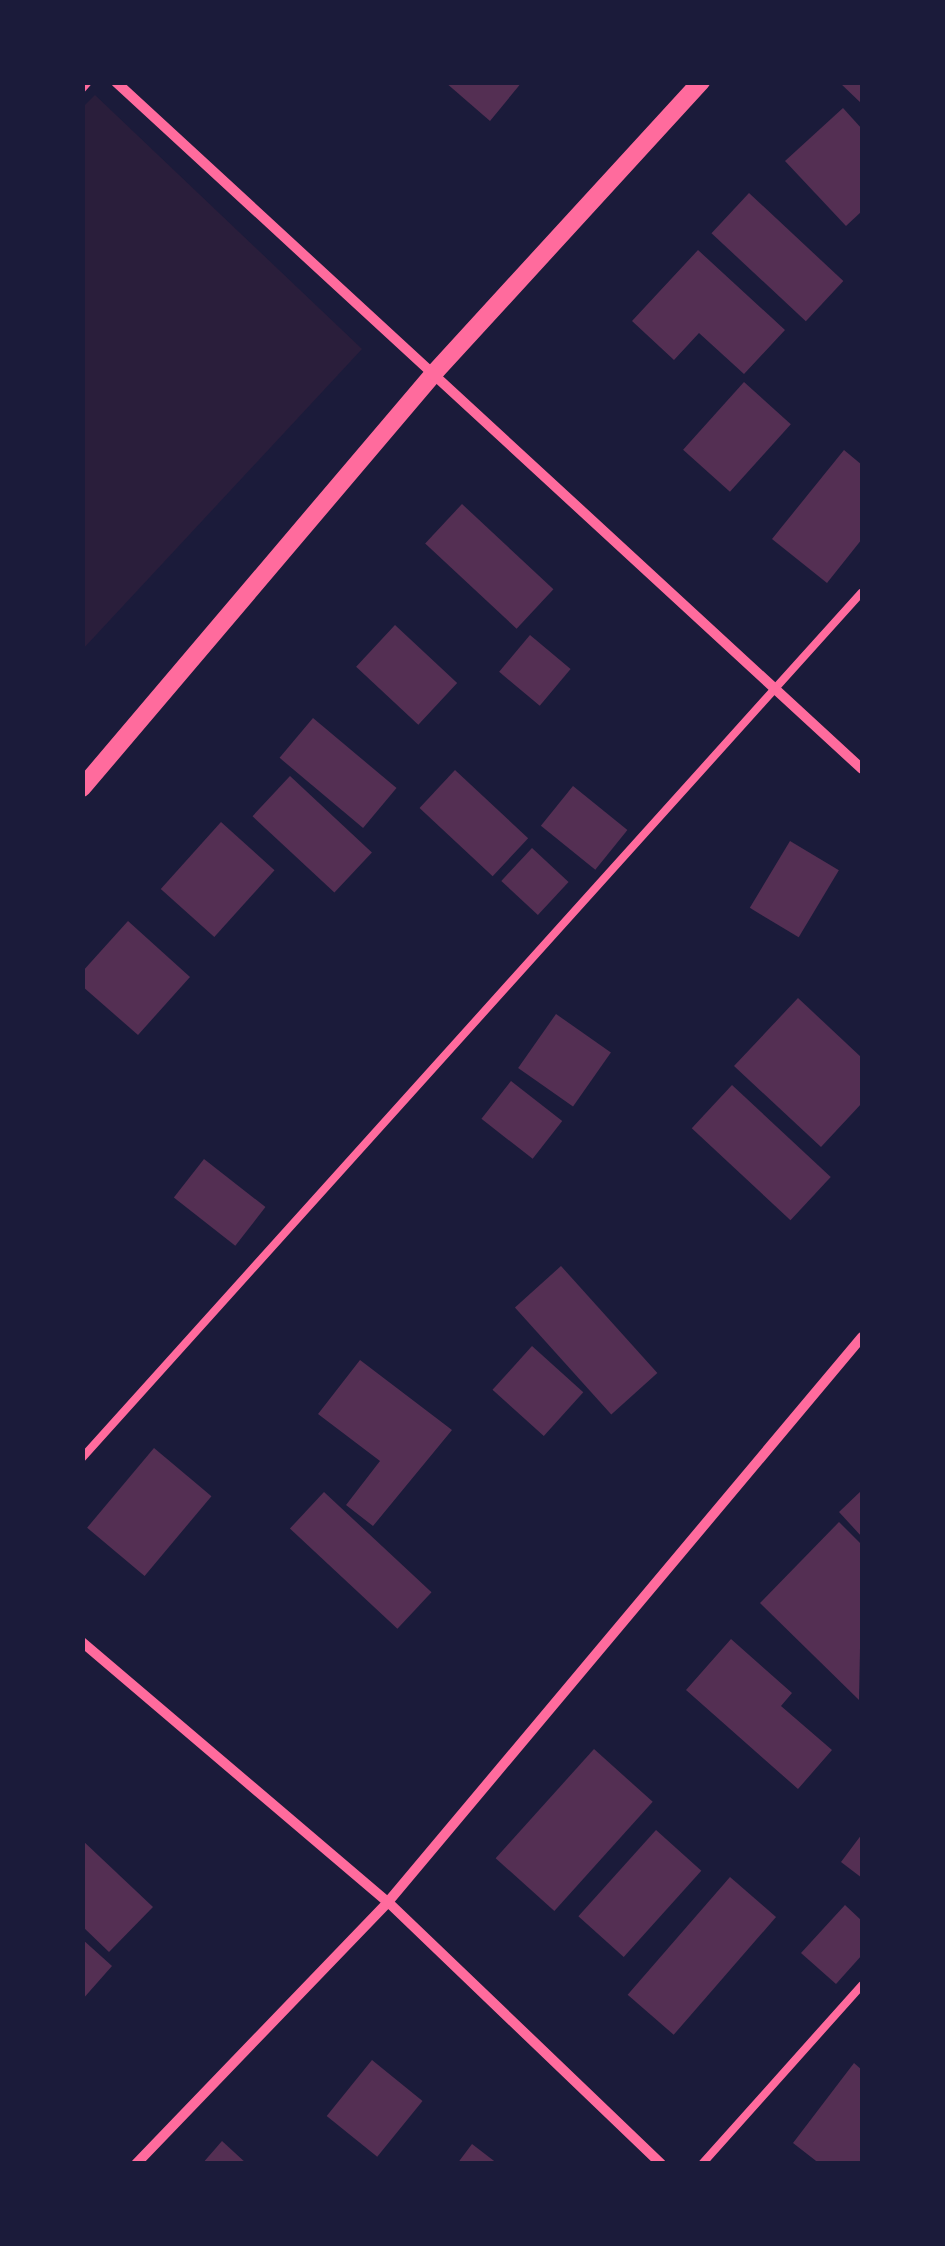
<!DOCTYPE html>
<html>
<head>
<meta charset="utf-8">
<style>
  body { margin:0 }
  #map { position:relative; width:945px; height:2246px; overflow:hidden; background:#1b1b3a; font-family:Ubuntu,sans-serif }
  div>[style] { position:absolute }
  [style*='--x'] { left:calc(var(--x)*1px); top:calc(var(--y)*1px); width:calc(var(--w)*1px); rotate:calc(var(--a)*1deg) }
  .green>* { inset:0; background:#2a1e3b }
  .building>* { inset:0; background:#542f53; transform-origin:0 0 }
  .service>* { height:8px; margin:-4px; padding:0 4px; transform-origin:4px; border-radius:4px; background:#ff6b9d }
  .minor>* { height:10px; margin:-5px; padding:0 5px; transform-origin:5px; border-radius:5px; background:#ff6b9d }
  .tertiary>* { height:18px; margin:-9px; padding:0 9px; transform-origin:9px; border-radius:9px; background:#ff6b9d }
  span { translate:-50% -50%; white-space:nowrap; text-align:center; line-height:1.15; -webkit-text-stroke:9px #1b1b3a; paint-order:stroke }
  .frame { position:absolute; inset:0; border:85px solid #1b1b3a; pointer-events:none }
</style>
</head>
<body>
<div id="map">
  <div class="green">
    <div style="clip-path:polygon(95px 95px,362px 349px,83px 649px,82px 108px)"></div>
  </div>
  <div class="building">
    <div style="clip-path:polygon(445px 82px,522px 82px,490px 121px)"></div>
    <div style="clip-path:polygon(839px 82px,862px 82px,862px 104px)"></div>
    <div style="clip-path:polygon(843px 108px,862px 129px,862px 211px,846px 226px,785px 161px)"></div>
    <div style="left:749px;top:193px;width:129px;height:55px;rotate:43deg"></div>
    <div style="clip-path:polygon(698px 250px,785px 330px,744px 374px,699px 333px,674px 360px,632px 321px)"></div>
    <div style="left:744px;top:382px;width:63px;height:91px;rotate:42deg"></div>
    <div style="clip-path:polygon(844px 450px,862px 465px,862px 539px,827px 583px,772px 539px)"></div>
    <div style="left:462px;top:504px;width:125px;height:54px;rotate:43deg"></div>
    <div style="left:395px;top:625px;width:85px;height:57px;rotate:43deg"></div>
    <div style="left:530px;top:635px;width:53px;height:48px;rotate:40deg"></div>
    <div style="left:313px;top:718px;width:109px;height:52px;rotate:40deg"></div>
    <div style="left:455px;top:770px;width:100px;height:52px;rotate:43deg"></div>
    <div style="left:290px;top:776px;width:112px;height:55px;rotate:43deg"></div>
    <div style="left:573px;top:786px;width:70px;height:51px;rotate:39deg"></div>
    <div style="left:221px;top:822px;width:72px;height:90px;rotate:42deg"></div>
    <div style="left:790px;top:841px;width:57px;height:78px;rotate:31deg"></div>
    <div style="left:532px;top:848px;width:50px;height:45px;rotate:43deg"></div>
    <div style="clip-path:polygon(128px 921px,190px 977px,138px 1035px,82px 986px,82px 972px)"></div>
    <div style="clip-path:polygon(798px 998px,862px 1058px,862px 1103px,821px 1147px,734px 1066px)"></div>
    <div style="left:556px;top:1014px;width:67px;height:66px;rotate:35deg"></div>
    <div style="left:511px;top:1081px;width:65px;height:48px;rotate:38deg"></div>
    <div style="left:732px;top:1085px;width:135px;height:59px;rotate:43deg"></div>
    <div style="left:204px;top:1159px;width:78px;height:49px;rotate:38deg"></div>
    <div style="left:561px;top:1266px;width:144px;height:62px;rotate:48deg"></div>
    <div style="left:532px;top:1346px;width:69px;height:59px;rotate:42deg"></div>
    <div style="clip-path:polygon(360px 1360px,452px 1430px,373px 1526px,346px 1505px,380px 1461px,318px 1414px)"></div>
    <div style="left:154px;top:1448px;width:75px;height:104px;rotate:40deg"></div>
    <div style="clip-path:polygon(862px 1490px,862px 1537px,839px 1512px)"></div>
    <div style="left:324px;top:1492px;width:147px;height:50px;rotate:43deg"></div>
    <div style="clip-path:polygon(839px 1522px,862px 1545px,859px 1700px,760px 1603px)"></div>
    <div style="clip-path:polygon(731px 1639px,792px 1693px,781px 1706px,832px 1750px,798px 1789px,686px 1690px)"></div>
    <div style="left:594px;top:1749px;width:79px;height:147px;rotate:42deg"></div>
    <div style="left:656px;top:1830px;width:61px;height:116px;rotate:42deg"></div>
    <div style="clip-path:polygon(862px 1834px,862px 1878px,841px 1862px)"></div>
    <div style="clip-path:polygon(82px 1840px,153px 1907px,109px 1952px,82px 1926px)"></div>
    <div style="left:730px;top:1877px;width:61px;height:156px;rotate:41deg"></div>
    <div style="clip-path:polygon(845px 1905px,862px 1921px,862px 1955px,836px 1984px,801px 1953px)"></div>
    <div style="clip-path:polygon(82px 1939px,112px 1966px,82px 2000px)"></div>
    <div style="left:372px;top:2060px;width:65px;height:72px;rotate:39deg"></div>
    <div style="clip-path:polygon(854px 2063px,862px 2070px,862px 2164px,820px 2164px,793px 2143px)"></div>
    <div style="clip-path:polygon(222px 2141px,247px 2164px,202px 2164px)"></div>
    <div style="clip-path:polygon(472px 2144px,498px 2164px,457px 2164px)"></div>
  </div>
  <div class="service">
    <div style="--x:82;--y:89;--w:9;--a:-49"></div>
    <div style="--x:82;--y:1458;--w:1165;--a:-47.99"></div>
    <div style="--x:702;--y:2164;--w:240;--a:-48.2"></div>
  </div>
  <div class="minor">
    <div style="--x:116;--y:82;--w:1014;--a:42.64"></div>
    <div style="--x:82;--y:1642;--w:402;--a:40.4"></div>
    <div style="--x:388;--y:1902;--w:378;--a:43.8"></div>
    <div style="--x:136;--y:2164;--w:364;--a:-46.1"></div>
    <div style="--x:388;--y:1902;--w:737;--a:-50.01"></div>
  </div>
  <div class="tertiary">
    <div style="--x:82;--y:788;--w:546;--a:-49.68"></div>
    <div style="--x:435;--y:372;--w:394;--a:-47.5"></div>
  </div>
  <div class="frame"></div>
</div>
</body>
</html>
